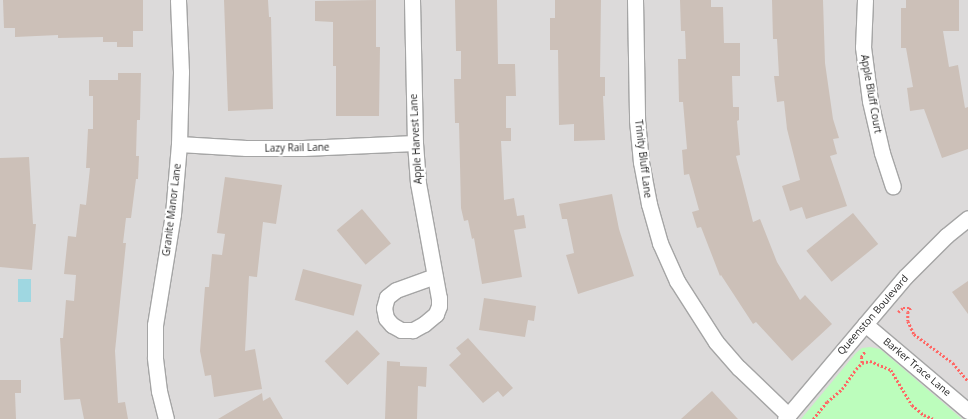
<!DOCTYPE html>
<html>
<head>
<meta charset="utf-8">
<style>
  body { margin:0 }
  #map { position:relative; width:968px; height:419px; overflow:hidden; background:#efeae3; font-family:"Open Sans",sans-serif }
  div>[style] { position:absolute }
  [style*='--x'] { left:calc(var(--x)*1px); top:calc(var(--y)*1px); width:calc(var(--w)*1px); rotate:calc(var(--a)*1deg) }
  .residential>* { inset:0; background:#dcdada; transform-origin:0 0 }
  .park>* { inset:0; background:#bcfdbc }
  .water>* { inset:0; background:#9fd7e1; transform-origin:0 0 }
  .building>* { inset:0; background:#ccc0b8; transform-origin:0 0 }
  .path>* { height:2.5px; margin-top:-1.25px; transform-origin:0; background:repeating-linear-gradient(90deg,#ff6764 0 2px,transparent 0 4px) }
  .roads { filter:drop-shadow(1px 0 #a5a5a5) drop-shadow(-1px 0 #a5a5a5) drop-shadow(0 1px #a5a5a5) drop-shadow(0 -1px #a5a5a5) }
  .street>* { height:15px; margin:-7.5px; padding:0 7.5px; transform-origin:7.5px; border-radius:7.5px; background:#fff }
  span { translate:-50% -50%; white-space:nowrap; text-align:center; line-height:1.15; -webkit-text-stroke:4px #fff; paint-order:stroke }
  .street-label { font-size:10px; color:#1e1e1e }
</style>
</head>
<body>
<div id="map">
  <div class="residential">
    <div style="left:0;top:0;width:968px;height:419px"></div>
  </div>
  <div class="park">
    <div style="clip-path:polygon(870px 347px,880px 349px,886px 354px,962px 419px,801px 419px,856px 353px,862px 348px)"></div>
  </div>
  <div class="water">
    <div style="left:18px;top:279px;width:13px;height:23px"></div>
  </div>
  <div class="building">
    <div style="clip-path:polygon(3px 0,143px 0,143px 31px,133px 31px,133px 47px,117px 47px,117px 42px,103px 42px,103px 37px,58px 38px,58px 35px,15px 37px,15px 28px,4px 28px)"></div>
    <div style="clip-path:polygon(224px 0,268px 0,269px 17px,271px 17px,273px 109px,228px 111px)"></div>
    <div style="clip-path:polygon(376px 0,376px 47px,380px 47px,379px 116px,336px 116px,336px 66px,333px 66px,333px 22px,315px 21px,315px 1px)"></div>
    <div style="clip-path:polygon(455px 0,497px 0,498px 64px,515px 64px,516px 96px,506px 96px,506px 128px,511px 128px,511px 141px,501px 141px,504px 200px,514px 198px,517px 216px,524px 215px,526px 228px,514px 230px,522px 277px,482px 284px,474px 238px,472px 239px,468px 220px,464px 221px,461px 208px,459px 123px,455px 123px,454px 79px,461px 79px,461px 51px,456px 51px)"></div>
    <div style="clip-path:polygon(555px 0,601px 0,600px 77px,605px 77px,605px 96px,603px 96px,605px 140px,574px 141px,574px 124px,559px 125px,558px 50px,550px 50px,550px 18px,555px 18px)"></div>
    <div style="clip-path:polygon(680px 0,711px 0,711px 7px,723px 7px,724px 43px,740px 43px,740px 76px,732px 76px,733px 107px,739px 107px,739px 120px,737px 121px,740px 155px,736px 156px,753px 222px,760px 219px,777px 262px,800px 300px,805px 295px,832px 324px,792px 361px,756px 322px,753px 324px,721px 275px,720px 276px,701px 227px,697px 228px,692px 212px,699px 210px,689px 174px,684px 175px,682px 150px,687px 149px,683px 102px,679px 102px,678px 59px,686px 59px,685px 31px,681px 31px)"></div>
    <div style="clip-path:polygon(772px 0,823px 0,825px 63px,833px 119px,839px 138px,833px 139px,837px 154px,830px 156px,847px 206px,806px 219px,802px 207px,790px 211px,782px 186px,800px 180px,787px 129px,784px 101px,777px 102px,774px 76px,779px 76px,777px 39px,773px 39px)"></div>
    <div style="clip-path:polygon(906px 0,959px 0,959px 31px,943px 31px,949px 67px,958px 65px,965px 108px,968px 107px,968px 149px,942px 158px,924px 109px,910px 111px,907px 88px,913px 87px,906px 48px,901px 48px,901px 8px,906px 8px)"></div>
    <div style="clip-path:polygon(118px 73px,141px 73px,140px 120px,137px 120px,136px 156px,139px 156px,138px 179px,136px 179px,131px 218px,126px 218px,123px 243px,126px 243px,115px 351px,118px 403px,125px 402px,128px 419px,84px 419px,80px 399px,64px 400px,60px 338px,63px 338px,66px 300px,74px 301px,76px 275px,64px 274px,68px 236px,76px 237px,80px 204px,86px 205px,90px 168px,86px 168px,88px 129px,93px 129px,93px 96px,89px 96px,89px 80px,118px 80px)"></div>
    <div style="clip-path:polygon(29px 157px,33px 224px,36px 224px,32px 270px,0 267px,0 158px)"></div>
    <div style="clip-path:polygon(225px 177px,282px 185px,276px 224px,263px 222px,257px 277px,249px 276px,245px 351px,255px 349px,262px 389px,214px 397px,211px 375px,205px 376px,200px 351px,205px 287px,209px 287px,212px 254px,222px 255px,225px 234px,217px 233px)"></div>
    <div style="clip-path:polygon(612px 194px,619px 229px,634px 276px,578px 294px,566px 255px,574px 253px,567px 219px,562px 219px,559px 204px)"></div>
    <div style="left:362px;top:209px;width:45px;height:33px;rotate:50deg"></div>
    <div style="left:853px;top:213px;width:40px;height:60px;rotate:51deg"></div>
    <div style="left:303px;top:269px;width:61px;height:32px;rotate:15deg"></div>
    <div style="clip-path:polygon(968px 281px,968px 314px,952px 292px)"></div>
    <div style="clip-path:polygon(484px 298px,536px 306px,534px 321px,528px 320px,525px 337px,479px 330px)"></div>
    <div style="left:357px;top:330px;width:33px;height:45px;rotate:46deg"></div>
    <div style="clip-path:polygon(468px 338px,513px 388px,503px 397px,498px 391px,483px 403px,449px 365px,461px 354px,456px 348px)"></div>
    <div style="clip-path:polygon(387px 361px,400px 362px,400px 366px,427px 367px,426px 387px,418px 386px,417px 419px,385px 419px)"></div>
    <div style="clip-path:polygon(0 380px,21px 380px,21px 393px,15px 393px,16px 419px,0 419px)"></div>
    <div style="clip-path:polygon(712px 391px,738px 419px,681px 419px)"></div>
    <div style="clip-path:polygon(262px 393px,263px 401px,270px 397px,283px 419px,218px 419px)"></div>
  </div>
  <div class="path">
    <div style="--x:898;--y:312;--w:6;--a:-39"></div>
    <div style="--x:903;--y:308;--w:8;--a:0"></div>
    <div style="--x:911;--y:308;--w:5;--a:127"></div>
    <div style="--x:908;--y:312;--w:9;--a:90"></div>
    <div style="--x:908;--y:321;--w:14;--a:65"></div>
    <div style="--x:914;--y:334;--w:49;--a:36.6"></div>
    <div style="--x:953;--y:363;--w:23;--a:50"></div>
    <div style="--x:862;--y:363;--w:6;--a:-99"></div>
    <div style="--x:861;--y:357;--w:7;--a:-56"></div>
    <div style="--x:813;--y:419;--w:22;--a:-51"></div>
    <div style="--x:827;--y:402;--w:20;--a:-41"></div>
    <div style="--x:842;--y:389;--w:24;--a:-55"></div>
    <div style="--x:856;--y:369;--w:8;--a:-45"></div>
    <div style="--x:862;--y:363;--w:8;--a:-14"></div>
    <div style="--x:870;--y:361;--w:23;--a:23"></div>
    <div style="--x:891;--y:370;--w:41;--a:59"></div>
    <div style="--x:912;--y:405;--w:16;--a:40"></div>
    <div style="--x:924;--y:415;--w:11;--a:22"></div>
  </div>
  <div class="roads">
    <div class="street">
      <div style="--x:412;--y:0;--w:143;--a:88.8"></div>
      <div style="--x:415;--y:143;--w:40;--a:85.7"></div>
      <div style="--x:418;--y:183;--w:117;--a:79.7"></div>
      <div style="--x:439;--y:298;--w:8;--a:90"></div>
      <div style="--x:439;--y:306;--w:9;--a:111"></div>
      <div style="--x:436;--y:314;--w:16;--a:140"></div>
      <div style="--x:424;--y:324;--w:13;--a:151"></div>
      <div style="--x:413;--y:330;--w:12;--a:180"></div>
      <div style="--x:401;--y:330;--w:10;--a:-151"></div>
      <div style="--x:392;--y:325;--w:9;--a:-131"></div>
      <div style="--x:386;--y:318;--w:10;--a:-101"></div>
      <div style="--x:384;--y:308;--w:11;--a:-75"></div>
      <div style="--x:387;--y:297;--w:11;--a:-38"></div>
      <div style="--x:396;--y:290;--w:41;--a:-19.7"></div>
      <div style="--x:635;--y:0;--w:120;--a:89"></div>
      <div style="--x:637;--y:120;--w:42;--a:84.6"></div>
      <div style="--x:641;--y:162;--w:43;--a:79.2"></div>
      <div style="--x:649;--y:204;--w:41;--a:74.2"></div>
      <div style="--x:660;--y:243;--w:42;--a:65.9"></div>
      <div style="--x:677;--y:281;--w:72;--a:57.4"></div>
      <div style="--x:716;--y:342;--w:35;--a:49"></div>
      <div style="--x:739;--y:368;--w:68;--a:43.8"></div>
      <div style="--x:865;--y:0;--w:47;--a:92.4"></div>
      <div style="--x:863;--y:47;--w:54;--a:82.6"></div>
      <div style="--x:870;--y:101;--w:53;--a:77"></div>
      <div style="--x:882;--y:153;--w:35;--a:72"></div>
      <div style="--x:179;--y:144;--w:67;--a:3.4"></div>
      <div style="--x:246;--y:148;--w:57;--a:0"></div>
      <div style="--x:303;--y:148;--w:112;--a:-2.6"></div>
      <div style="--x:865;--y:324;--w:135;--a:40.2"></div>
      <div style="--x:166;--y:419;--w:29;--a:-104"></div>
      <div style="--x:159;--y:391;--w:34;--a:-97"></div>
      <div style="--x:155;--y:357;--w:32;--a:-90"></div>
      <div style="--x:155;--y:325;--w:112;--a:-80.8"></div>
      <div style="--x:173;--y:214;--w:70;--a:-85.1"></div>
      <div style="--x:179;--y:144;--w:72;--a:-88.4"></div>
      <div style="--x:181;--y:72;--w:72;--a:-92.4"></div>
      <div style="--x:785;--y:419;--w:187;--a:-49.8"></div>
      <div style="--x:906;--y:276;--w:57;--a:-45"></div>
      <div style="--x:946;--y:236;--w:28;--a:-39"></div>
    </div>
  </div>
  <div class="street-label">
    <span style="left:871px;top:94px;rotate:80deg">Apple Bluff Court</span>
    <span style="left:416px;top:139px;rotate:-93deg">Apple Harvest Lane</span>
    <span style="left:297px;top:148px;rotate:-1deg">Lazy Rail Lane</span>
    <span style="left:643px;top:159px;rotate:83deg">Trinity Bluff Lane</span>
    <span style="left:172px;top:210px;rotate:-83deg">Granite Manor Lane</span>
    <span style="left:873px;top:315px;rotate:-49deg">Queenston Boulevard</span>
    <span style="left:917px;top:367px;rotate:40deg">Barker Trace Lane</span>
  </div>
</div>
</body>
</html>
